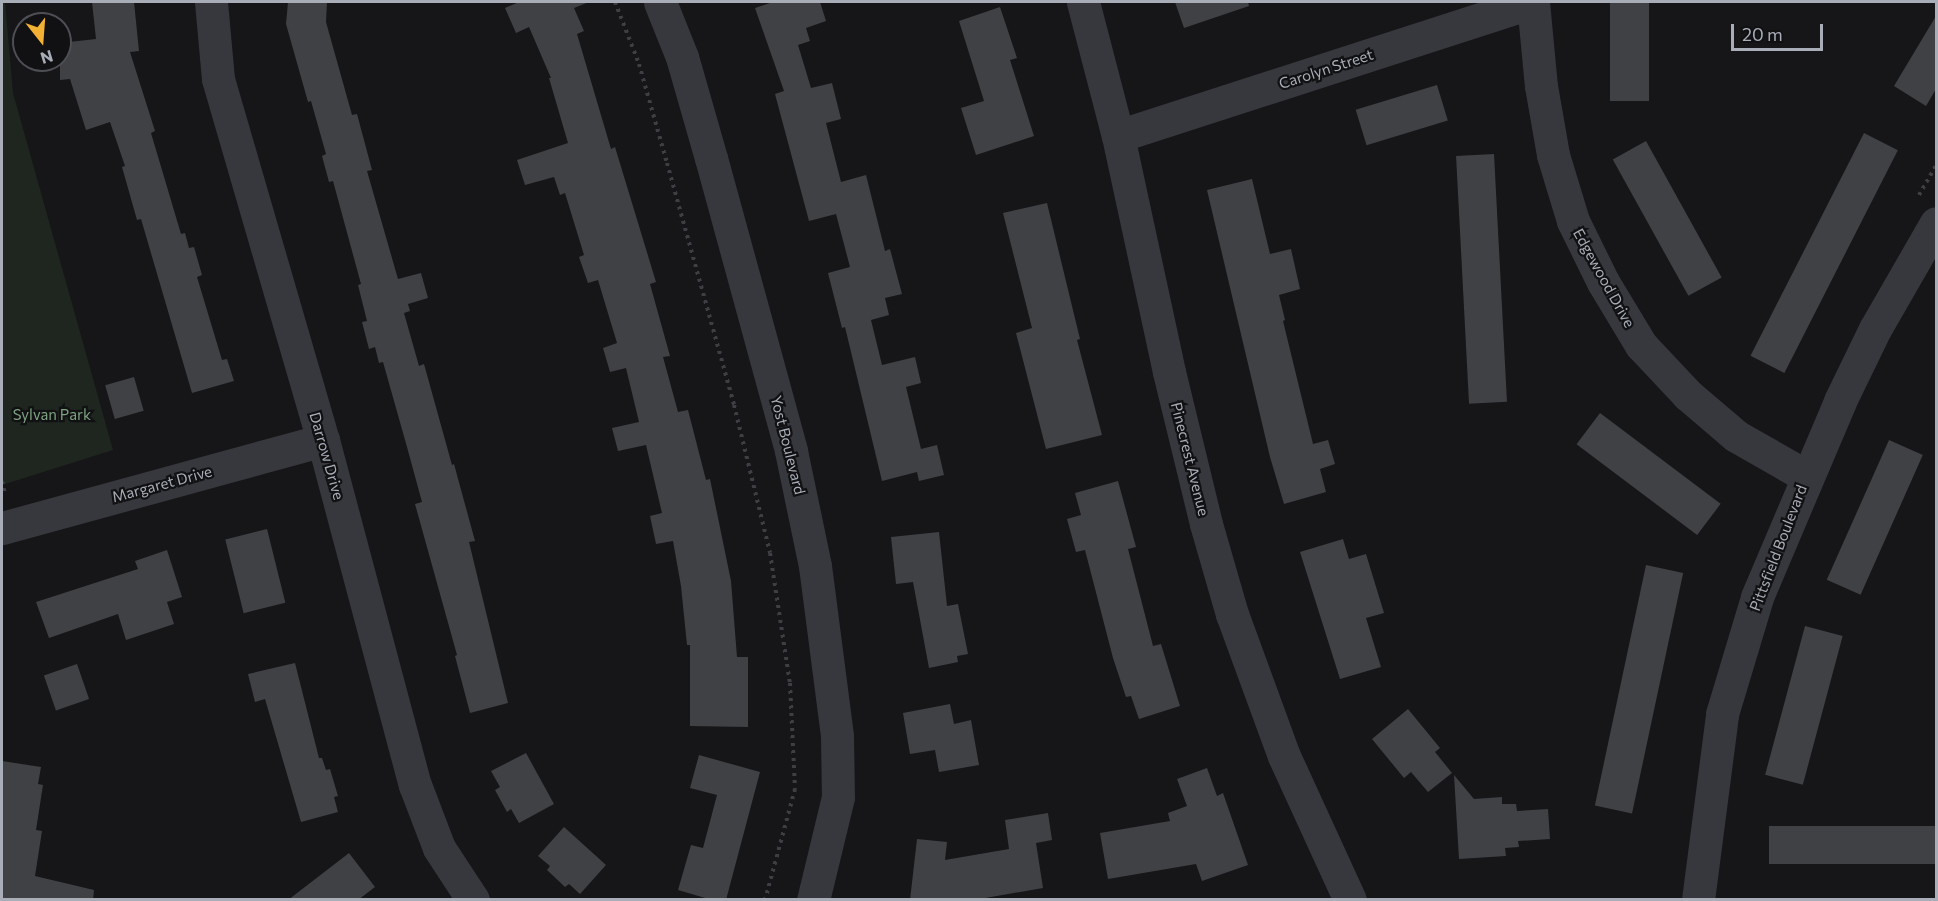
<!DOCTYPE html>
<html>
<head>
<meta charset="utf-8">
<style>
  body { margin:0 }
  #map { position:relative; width:1938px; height:901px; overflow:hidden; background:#161618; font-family:Commissioner,sans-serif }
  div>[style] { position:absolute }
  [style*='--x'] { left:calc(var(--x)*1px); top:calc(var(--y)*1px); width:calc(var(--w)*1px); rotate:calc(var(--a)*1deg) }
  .green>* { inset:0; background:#1e261f }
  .building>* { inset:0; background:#404145; transform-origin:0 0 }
  .path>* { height:4px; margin-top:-2px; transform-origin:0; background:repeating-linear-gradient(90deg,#3d3f44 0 3px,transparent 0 7.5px) }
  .minor>* { height:33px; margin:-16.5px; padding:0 16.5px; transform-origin:16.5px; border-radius:16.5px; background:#37383d }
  span { translate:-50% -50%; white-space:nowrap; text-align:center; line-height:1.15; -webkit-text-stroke:4.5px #111113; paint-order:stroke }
  .street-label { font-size:15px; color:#a8adb8 }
  .park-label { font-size:15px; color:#7fa381 }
  .frame { position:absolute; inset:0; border:3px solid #a8adb8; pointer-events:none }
  .north { position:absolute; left:12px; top:12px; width:60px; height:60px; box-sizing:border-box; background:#111113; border:2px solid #4d4f55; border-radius:50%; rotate:163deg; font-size:16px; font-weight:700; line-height:24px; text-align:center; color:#a8adb8 }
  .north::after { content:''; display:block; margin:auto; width:21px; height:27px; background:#f2b134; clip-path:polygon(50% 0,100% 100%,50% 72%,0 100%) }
  .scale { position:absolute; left:1731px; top:24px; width:92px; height:27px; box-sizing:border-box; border:3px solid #a8adb8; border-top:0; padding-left:8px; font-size:18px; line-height:21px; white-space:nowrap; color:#a8adb8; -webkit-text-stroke:4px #111113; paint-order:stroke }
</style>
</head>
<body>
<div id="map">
  <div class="green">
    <div style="clip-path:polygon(2px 2px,5px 2px,13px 93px,113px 450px,2px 485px)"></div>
  </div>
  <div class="building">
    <div style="clip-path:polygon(92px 2px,134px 2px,139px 51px,130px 52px,155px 131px,151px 133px,181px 234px,185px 233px,189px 248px,194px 247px,202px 275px,197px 277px,222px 360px,227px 359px,234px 381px,192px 393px,141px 219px,137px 220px,122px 167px,125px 166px,110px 122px,86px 130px,70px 79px,60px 80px,60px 43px,96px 39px)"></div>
    <div style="clip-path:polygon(288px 2px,327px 2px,326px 22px,352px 115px,357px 114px,372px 170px,367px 171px,398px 279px,421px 273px,428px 298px,408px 304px,410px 311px,404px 313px,419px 366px,424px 364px,452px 465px,454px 464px,475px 541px,469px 542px,508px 703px,470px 713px,455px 656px,457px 655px,415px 504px,422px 502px,407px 447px,383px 362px,379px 363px,375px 347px,369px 349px,362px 322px,367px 321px,358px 285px,361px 284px,333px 181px,329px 182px,322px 156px,326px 154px,311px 101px,308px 102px,286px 24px)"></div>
    <div style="clip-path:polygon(519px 2px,589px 2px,574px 8px,584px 31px,577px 34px,611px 149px,615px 147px,656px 282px,650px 284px,670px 356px,663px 357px,678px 412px,688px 410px,706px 480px,710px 479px,731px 581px,737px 657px,748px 657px,748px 727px,690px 726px,690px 645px,687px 645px,681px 586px,673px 541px,656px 544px,650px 516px,662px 513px,646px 445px,618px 451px,612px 428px,639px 422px,626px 368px,610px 372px,603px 348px,617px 343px,598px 280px,588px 283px,579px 257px,584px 255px,565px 193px,560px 195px,554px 177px,525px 185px,517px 160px,568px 143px,549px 78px,551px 78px,529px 27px,516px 33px,505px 8px)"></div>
    <div style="clip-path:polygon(773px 2px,820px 2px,826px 21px,806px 28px,810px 41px,798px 45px,811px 88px,832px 83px,841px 119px,826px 123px,841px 182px,866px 175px,885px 251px,890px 249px,902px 294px,885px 298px,889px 315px,871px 320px,882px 365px,915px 357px,921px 383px,906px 387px,921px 449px,937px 445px,944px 475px,919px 481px,917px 472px,882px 481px,845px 327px,842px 328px,828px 273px,850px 267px,836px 214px,809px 221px,775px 94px,784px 91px,755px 8px)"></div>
    <div style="clip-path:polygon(1175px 2px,1248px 2px,1249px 6px,1184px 28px)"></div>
    <div style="left:1610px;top:2px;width:39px;height:99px"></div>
    <div style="clip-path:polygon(1000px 7px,1017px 58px,1010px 60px,1034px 136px,976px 155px,961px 108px,984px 101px,959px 21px)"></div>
    <div style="clip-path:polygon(1936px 16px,1936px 89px,1926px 106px,1894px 86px)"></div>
    <div style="left:1437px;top:85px;width:37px;height:85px;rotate:73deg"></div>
    <div style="left:1864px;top:133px;width:38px;height:250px;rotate:27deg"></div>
    <div style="left:1646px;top:141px;width:156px;height:38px;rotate:61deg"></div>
    <div style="left:1494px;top:154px;width:248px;height:38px;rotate:87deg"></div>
    <div style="clip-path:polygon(1252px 179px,1270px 254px,1291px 249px,1300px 289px,1279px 295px,1285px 320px,1283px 321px,1313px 444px,1328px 440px,1335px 464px,1320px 469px,1326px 492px,1284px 504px,1270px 457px,1207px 190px)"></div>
    <div style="clip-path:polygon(1047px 203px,1080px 339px,1077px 340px,1102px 435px,1046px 449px,1016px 333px,1032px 328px,1003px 213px)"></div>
    <div style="left:134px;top:377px;width:35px;height:30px;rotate:74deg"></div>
    <div style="left:1600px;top:413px;width:151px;height:39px;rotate:37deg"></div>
    <div style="left:1889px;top:440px;width:37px;height:153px;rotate:24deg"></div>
    <div style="clip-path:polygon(1118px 481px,1136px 547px,1128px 549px,1153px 646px,1161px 644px,1180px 706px,1139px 719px,1131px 696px,1126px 697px,1113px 658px,1085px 550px,1076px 552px,1067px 519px,1081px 515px,1075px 493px)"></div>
    <div style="left:267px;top:529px;width:76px;height:43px;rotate:76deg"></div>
    <div style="clip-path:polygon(939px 532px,947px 606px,958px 604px,968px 654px,957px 656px,958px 662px,929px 668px,913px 582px,896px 584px,891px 537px)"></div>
    <div style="clip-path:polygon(1343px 539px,1349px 559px,1366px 554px,1384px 613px,1366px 618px,1381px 667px,1340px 679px,1300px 552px)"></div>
    <div style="clip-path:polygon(167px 550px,182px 597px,167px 602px,174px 624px,126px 640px,118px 614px,49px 638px,36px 602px,138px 569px,135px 561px)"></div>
    <div style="left:1646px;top:565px;width:38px;height:246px;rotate:12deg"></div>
    <div style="left:1805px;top:626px;width:39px;height:154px;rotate:15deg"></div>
    <div style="clip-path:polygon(295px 663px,319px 758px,322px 758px,326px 770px,330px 769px,338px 796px,334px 797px,338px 812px,301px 822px,265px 699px,255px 702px,248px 674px)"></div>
    <div style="left:77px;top:664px;width:37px;height:35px;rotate:71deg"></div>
    <div style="clip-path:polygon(950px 704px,954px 724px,971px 720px,979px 765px,939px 772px,935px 750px,910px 754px,903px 713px)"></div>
    <div style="clip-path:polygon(1408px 709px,1440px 748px,1435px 752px,1452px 773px,1428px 792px,1411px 772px,1404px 778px,1372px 739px)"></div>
    <div style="clip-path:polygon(526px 753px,554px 804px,519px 823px,511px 809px,507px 812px,495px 790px,500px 787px,491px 771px)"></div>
    <div style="clip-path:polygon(699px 755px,760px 772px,726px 900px,712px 900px,678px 890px,691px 845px,703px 848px,717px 795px,690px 788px)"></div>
    <div style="clip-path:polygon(2px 761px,41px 767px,38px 784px,43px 785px,36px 830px,42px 831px,35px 876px,94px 890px,93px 900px,2px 900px)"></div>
    <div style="clip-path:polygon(1207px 768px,1217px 796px,1223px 793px,1248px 865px,1202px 881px,1196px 864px,1108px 879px,1100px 833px,1170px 821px,1168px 813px,1187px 806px,1177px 779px)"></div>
    <div style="clip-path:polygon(1454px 775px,1474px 799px,1502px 797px,1502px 804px,1516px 804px,1517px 811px,1548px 809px,1550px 839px,1518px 841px,1519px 847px,1505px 848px,1506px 856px,1459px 859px)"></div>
    <div style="clip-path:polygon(1048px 813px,1052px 840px,1036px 843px,1043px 888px,974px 900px,910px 900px,917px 839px,947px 842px,945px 860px,1009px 849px,1005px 820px)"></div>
    <div style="left:1936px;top:826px;width:38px;height:167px;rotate:90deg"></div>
    <div style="clip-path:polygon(564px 827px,606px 865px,580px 894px,569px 884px,565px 887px,547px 870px,550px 866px,538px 856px)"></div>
    <div style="clip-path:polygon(349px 853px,375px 887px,358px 900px,288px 900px)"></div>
  </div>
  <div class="path">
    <div style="--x:615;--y:2;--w:66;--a:68.8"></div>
    <div style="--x:639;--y:64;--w:103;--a:74.2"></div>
    <div style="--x:667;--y:163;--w:251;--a:74.5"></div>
    <div style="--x:734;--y:405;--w:152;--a:76.3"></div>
    <div style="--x:770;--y:553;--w:132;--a:81.3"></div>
    <div style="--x:790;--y:683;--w:106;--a:87.3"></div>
    <div style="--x:795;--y:789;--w:115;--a:105.1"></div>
    <div style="--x:1919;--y:195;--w:34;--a:-60"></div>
    <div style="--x:2;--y:481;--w:13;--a:77"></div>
  </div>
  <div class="minor">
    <div style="--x:211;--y:2;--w:77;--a:84.8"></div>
    <div style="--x:218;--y:79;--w:376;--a:73.8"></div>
    <div style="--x:323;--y:440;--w:357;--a:75.1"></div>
    <div style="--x:415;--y:785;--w:67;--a:69.1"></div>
    <div style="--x:439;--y:848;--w:62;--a:56.8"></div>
    <div style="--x:660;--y:2;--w:59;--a:68.2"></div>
    <div style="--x:682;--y:57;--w:105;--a:74"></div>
    <div style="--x:711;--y:158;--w:304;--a:74.7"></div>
    <div style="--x:791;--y:451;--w:117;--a:78.2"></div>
    <div style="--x:815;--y:566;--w:171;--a:82.6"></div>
    <div style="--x:837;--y:736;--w:61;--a:89.1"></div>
    <div style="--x:838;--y:797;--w:106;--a:103.6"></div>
    <div style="--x:1083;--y:2;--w:138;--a:75.4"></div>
    <div style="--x:1118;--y:136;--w:241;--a:77.8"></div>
    <div style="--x:1169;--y:372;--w:156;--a:76.3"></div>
    <div style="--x:1206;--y:524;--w:94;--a:73.9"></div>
    <div style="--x:1232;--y:614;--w:151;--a:69.9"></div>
    <div style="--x:1284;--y:756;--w:158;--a:65.4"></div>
    <div style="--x:1533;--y:2;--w:84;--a:84.6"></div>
    <div style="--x:1541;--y:86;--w:70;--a:80.1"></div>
    <div style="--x:1553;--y:155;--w:69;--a:73.1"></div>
    <div style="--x:1573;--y:221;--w:68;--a:63.8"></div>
    <div style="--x:1603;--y:282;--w:74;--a:58.9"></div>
    <div style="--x:1641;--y:345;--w:69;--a:46.8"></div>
    <div style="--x:1688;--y:395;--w:63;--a:40.5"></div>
    <div style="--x:1736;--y:436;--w:81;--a:29.7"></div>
    <div style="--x:1118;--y:136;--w:436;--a:-17.9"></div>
    <div style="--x:2;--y:528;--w:333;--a:-15.3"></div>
    <div style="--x:1698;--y:900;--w:188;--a:-82.6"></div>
    <div style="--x:1722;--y:714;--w:122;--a:-73.3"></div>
    <div style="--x:1757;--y:597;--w:213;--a:-67"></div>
    <div style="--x:1840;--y:401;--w:80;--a:-64.1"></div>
    <div style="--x:1875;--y:329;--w:122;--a:-60.1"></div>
  </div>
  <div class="street-label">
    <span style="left:1326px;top:69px;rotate:-18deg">Carolyn Street</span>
    <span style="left:1604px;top:278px;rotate:61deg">Edgewood Drive</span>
    <span style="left:788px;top:445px;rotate:76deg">Yost Boulevard</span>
    <span style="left:327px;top:456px;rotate:74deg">Darrow Drive</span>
    <span style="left:1190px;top:459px;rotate:76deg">Pinecrest Avenue</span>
    <span style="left:162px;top:484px;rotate:-15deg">Margaret Drive</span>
    <span style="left:1778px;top:548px;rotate:-69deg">Pittsfield Boulevard</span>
  </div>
  <div class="park-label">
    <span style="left:52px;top:415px">Sylvan Park</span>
  </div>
  <div class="frame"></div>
  <div class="north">N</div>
  <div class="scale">20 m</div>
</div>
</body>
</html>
